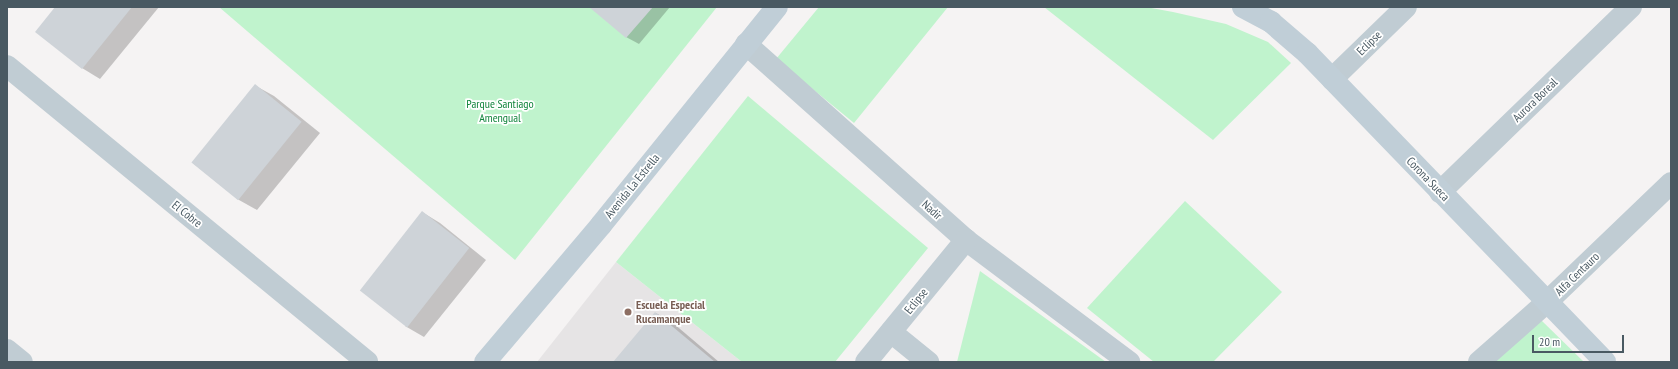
<!DOCTYPE html>
<html>
<head>
<meta charset="utf-8">
<style>
  body { margin:0 }
  #map { position:relative; width:1678px; height:369px; overflow:hidden; background:#f5f3f3; font-family:"PT Sans Narrow",sans-serif }
  div>[style] { position:absolute }
  [style*='--x'] { left:calc(var(--x)*1px); top:calc(var(--y)*1px); width:calc(var(--w)*1px); rotate:calc(var(--a)*1deg) }
  .education>* { inset:0; background:#e6e4e5 }
  .green>* { inset:0; background:#c0f3cd }
  .shadow>* { inset:0; background:#0003 }
  .building>* { inset:0; background:#ced3d8; transform-origin:0 0 }
  .street>* { height:22px; margin:-11px; padding:0 11px; transform-origin:11px; border-radius:11px; background:#c0ccd3 }
  .secondary>* { height:22px; margin:-11px; padding:0 11px; transform-origin:11px; border-radius:11px; background:#c0ced7 }
  .dots>* { width:11px; height:11px; translate:-50% -50%; box-sizing:border-box; border:2px solid #fff; border-radius:50% }
  span { translate:-50% -50%; white-space:nowrap; text-align:center; line-height:1.15; -webkit-text-stroke:3.5px #fff; paint-order:stroke }
  .street-label { font-size:12px; color:#495962 }
  .park-label { font-size:12px; color:#11853c }
  .education-label { font-size:12px; color:#785e54; font-weight:700 }
  .left { translate:0 -50%; text-align:left }
  .frame { position:absolute; inset:0; border:8px solid #495962; pointer-events:none }
  .scale { position:absolute; left:1532px; top:335px; width:92px; height:18px; box-sizing:border-box; border:2px solid #495962; border-top:0; padding-left:5px; font-size:12px; line-height:14px; white-space:nowrap; color:#495962; -webkit-text-stroke:3px #fff; paint-order:stroke }
</style>
</head>
<body>
<div id="map">
  <div class="education">
    <div style="clip-path:polygon(616px 262px,742px 362px,537px 362px)"></div>
  </div>
  <div class="green">
    <div style="clip-path:polygon(219px 7px,717px 7px,515px 260px)"></div>
    <div style="clip-path:polygon(819px 7px,948px 7px,854px 123px,776px 59px)"></div>
    <div style="clip-path:polygon(1044px 7px,1146px 7px,1173px 12px,1226px 24px,1268px 42px,1291px 63px,1213px 140px)"></div>
    <div style="clip-path:polygon(748px 96px,928px 248px,835px 362px,742px 362px,616px 262px)"></div>
    <div style="clip-path:polygon(1185px 201px,1282px 292px,1213px 362px,1154px 362px,1087px 308px)"></div>
    <div style="clip-path:polygon(980px 271px,1106px 362px,957px 362px)"></div>
    <div style="clip-path:polygon(1541px 320px,1584px 362px,1493px 362px)"></div>
  </div>
  <div class="shadow">
    <div style="clip-path:polygon(56px 7px,159px 7px,100px 79px,82px 68px)"></div>
    <div style="clip-path:polygon(612px 7px,670px 7px,639px 44px,626px 37px)"></div>
    <div style="clip-path:polygon(256px 86px,274px 96px,320px 133px,257px 210px,239px 200px,193px 163px)"></div>
    <div style="clip-path:polygon(422px 212px,440px 223px,486px 260px,424px 337px,405px 326px)"></div>
    <div style="clip-path:polygon(656px 313px,673px 323px,719px 362px,614px 362px)"></div>
  </div>
  <div class="building">
    <div style="clip-path:polygon(55px 7px,132px 7px,82px 69px,35px 32px)"></div>
    <div style="clip-path:polygon(589px 7px,653px 7px,626px 38px)"></div>
    <div style="left:255px;top:84px;width:60px;height:101px;rotate:39deg"></div>
    <div style="left:422px;top:211px;width:60px;height:101px;rotate:38deg"></div>
    <div style="clip-path:polygon(655px 312px,715px 362px,613px 362px)"></div>
  </div>
  <div class="street">
    <div style="--x:746;--y:44;--w:295;--a:41.7"></div>
    <div style="--x:966;--y:240;--w:204;--a:36.8"></div>
    <div style="--x:7;--y:66;--w:466;--a:39.4"></div>
    <div style="--x:1332;--y:79;--w:103;--a:-44.2"></div>
    <div style="--x:1440;--y:192;--w:266;--a:-44.1"></div>
    <div style="--x:891;--y:332;--w:48;--a:39"></div>
    <div style="--x:7;--y:350;--w:19;--a:39"></div>
    <div style="--x:866;--y:362;--w:158;--a:-50.7"></div>
    <div style="--x:1479;--y:362;--w:91;--a:-41.4"></div>
    <div style="--x:1547;--y:302;--w:172;--a:-43.8"></div>
  </div>
  <div class="secondary">
    <div style="--x:1243;--y:7;--w:32;--a:28"></div>
    <div style="--x:1271;--y:22;--w:48;--a:40.7"></div>
    <div style="--x:1307;--y:53;--w:429;--a:46"></div>
    <div style="--x:485;--y:362;--w:180;--a:-49.7"></div>
    <div style="--x:601;--y:225;--w:280;--a:-51.1"></div>
  </div>
  <div class="dots">
    <div style="left:628px;top:312px;background:#8d6e63"></div>
  </div>
  <div class="street-label">
    <span style="left:1369px;top:43px;rotate:-44deg">Eclipse</span>
    <span style="left:1535px;top:100px;rotate:-44deg">Aurora Boreal</span>
    <span style="left:1428px;top:179px;rotate:46deg">Corona Sueca</span>
    <span style="left:632px;top:186px;rotate:-51deg">Avenida La Estrella</span>
    <span style="left:932px;top:210px;rotate:42deg">Nadir</span>
    <span style="left:187px;top:214px;rotate:39deg">El Cobre</span>
    <span style="left:1577px;top:274px;rotate:-44deg">Alfa Centauro</span>
    <span style="left:916px;top:301px;rotate:-51deg">Eclipse</span>
  </div>
  <div class="park-label">
    <span style="left:500px;top:111px">Parque Santiago<br>Amengual</span>
  </div>
  <div class="education-label">
    <span class="left" style="left:636px;top:312px">Escuela Especial<br>Rucamanque</span>
  </div>
  <div class="frame"></div>
  <div class="scale">20 m</div>
</div>
</body>
</html>
